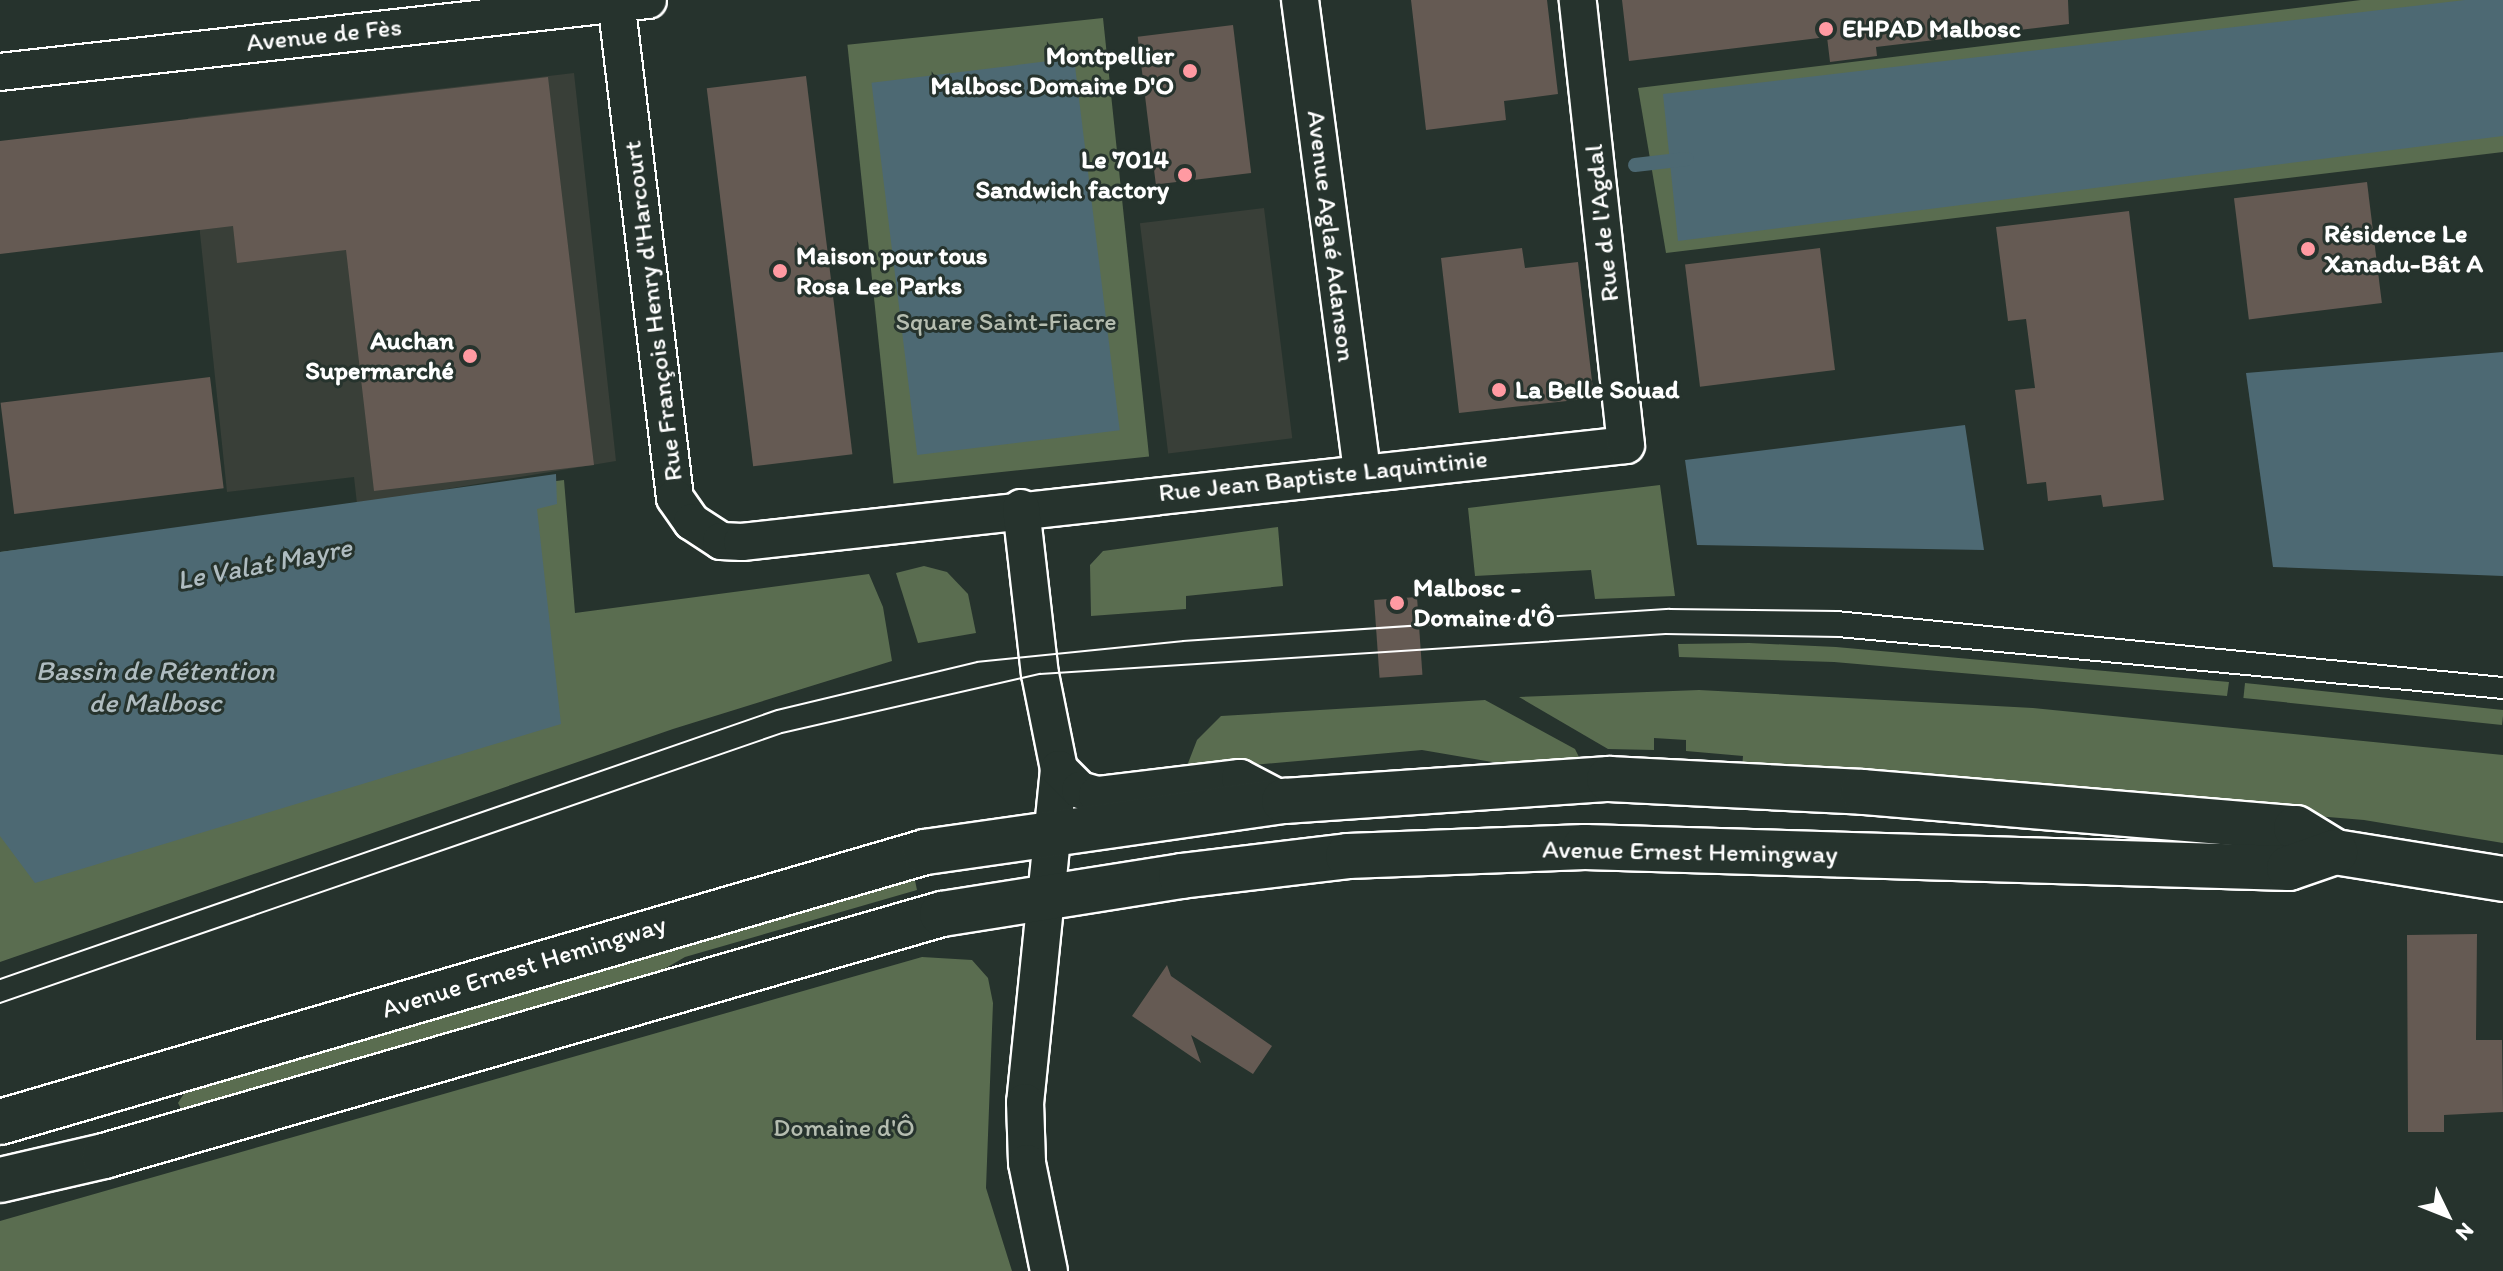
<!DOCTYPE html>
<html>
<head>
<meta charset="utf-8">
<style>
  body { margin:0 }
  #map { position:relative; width:2503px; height:1271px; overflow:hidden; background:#26332d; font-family:Itim,sans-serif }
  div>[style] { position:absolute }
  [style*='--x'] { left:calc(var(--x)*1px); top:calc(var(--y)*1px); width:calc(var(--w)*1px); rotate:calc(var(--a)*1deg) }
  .built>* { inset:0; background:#393f38; transform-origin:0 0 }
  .green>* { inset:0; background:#5a6d50; transform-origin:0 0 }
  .water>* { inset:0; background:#4d6973; transform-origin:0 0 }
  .stream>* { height:14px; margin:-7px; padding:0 7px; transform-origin:7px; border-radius:7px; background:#4d6973 }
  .building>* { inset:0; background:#655a53; transform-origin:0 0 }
  .roads { filter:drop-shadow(2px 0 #fff) drop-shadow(-2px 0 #fff) drop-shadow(0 2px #fff) drop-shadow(0 -2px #fff) }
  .minor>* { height:36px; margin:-18px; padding:0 18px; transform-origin:18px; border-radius:18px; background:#26332d }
  .secondary>* { height:44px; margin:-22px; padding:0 22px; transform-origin:22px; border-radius:22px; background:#26332d }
  .tram>* { height:2px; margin:-1px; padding:0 1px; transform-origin:1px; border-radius:1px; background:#fff }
  .dots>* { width:22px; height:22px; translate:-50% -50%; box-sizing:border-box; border:4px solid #26332d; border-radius:50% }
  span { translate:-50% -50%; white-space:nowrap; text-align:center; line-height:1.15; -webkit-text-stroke:6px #26332d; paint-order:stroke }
  .poi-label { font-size:26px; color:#fff; font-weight:700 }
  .left { translate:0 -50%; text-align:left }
  .right { translate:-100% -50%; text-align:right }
  .street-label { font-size:26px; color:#fff }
  .park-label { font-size:26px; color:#b5bdb0 }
  .water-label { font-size:28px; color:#afbcc0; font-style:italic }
  .north { position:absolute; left:2407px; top:1175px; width:80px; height:80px; -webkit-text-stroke:6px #26332d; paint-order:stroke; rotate:133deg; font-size:22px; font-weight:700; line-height:32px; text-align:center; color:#fff }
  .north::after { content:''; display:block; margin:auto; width:28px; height:36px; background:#fff; clip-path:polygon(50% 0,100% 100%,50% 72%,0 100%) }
</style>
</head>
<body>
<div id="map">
  <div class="built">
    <div style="clip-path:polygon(574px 73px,616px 461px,357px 504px,354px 477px,227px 492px,188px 118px)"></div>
    <div style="left:1264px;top:208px;width:232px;height:125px;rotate:83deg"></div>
  </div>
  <div class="green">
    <div style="clip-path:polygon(2361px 0,2503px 0,2503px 152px,1666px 253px,1638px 88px)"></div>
    <div style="left:1103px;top:18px;width:441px;height:257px;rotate:84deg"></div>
    <div style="clip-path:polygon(564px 480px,575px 613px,869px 574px,883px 607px,892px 661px,673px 729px,0 962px,0 552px)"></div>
    <div style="clip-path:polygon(1660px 485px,1675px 596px,1595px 599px,1591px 570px,1475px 576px,1468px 508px)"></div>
    <div style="clip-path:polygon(1278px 527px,1283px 586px,1186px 596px,1186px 609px,1091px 616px,1090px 565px,1103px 551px)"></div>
    <div style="clip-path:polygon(924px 566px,947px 572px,968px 594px,976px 633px,918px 643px,896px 573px)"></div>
    <div style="clip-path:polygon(1749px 643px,1836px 647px,2229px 682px,2227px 696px,1834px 662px,1679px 657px,1678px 644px)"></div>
    <div style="left:2245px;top:683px;width:260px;height:15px;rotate:6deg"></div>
    <div style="clip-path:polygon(1699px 690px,2033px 708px,2503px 755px,2503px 843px,2364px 820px,1742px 768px,1743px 756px,1686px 751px,1686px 740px,1654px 738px,1654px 750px,1608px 749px,1519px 697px)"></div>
    <div style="clip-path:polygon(1485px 700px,1575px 749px,1581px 761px,1498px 763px,1422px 750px,1185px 771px,1197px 740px,1221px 716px)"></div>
    <div style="clip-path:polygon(912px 866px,917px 890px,685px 957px,614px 998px,186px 1118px,178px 1103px,190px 1084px)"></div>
    <div style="clip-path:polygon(922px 957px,972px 960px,988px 978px,993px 1003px,986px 1188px,1012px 1271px,0 1271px,0 1221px)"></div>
  </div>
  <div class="water">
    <div style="clip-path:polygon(2465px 0,2503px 0,2503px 136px,1678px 241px,1663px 94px)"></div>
    <div style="left:1074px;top:58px;width:375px;height:204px;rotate:83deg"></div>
    <div style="clip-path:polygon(2503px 352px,2503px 576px,2273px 567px,2246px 373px)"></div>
    <div style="clip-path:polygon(1965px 425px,1984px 550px,1697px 545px,1685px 460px)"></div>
    <div style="clip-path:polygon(556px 474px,557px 504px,537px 509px,561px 724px,35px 883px,0 836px,0 552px)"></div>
  </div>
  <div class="stream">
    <div style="--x:1635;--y:165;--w:52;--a:-6.6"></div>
  </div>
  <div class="building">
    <div style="clip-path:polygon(1411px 0,1547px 0,1558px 94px,1504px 101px,1506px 120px,1426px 130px)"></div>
    <div style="clip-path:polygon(1622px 0,2068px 0,2069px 24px,1876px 47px,1877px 56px,1830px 62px,1827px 37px,1629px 61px)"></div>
    <div style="left:1233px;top:25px;width:149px;height:96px;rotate:83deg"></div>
    <div style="left:806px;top:76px;width:381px;height:100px;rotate:83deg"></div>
    <div style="clip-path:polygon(548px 77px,594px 465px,374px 491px,346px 250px,237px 263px,233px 226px,0 254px,0 141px)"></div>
    <div style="left:2367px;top:182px;width:122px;height:134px;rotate:83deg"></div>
    <div style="clip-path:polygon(2129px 211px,2164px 500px,2103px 507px,2101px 495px,2048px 501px,2046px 482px,2027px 484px,2015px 390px,2035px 388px,2026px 319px,2008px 321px,1996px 227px)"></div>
    <div style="clip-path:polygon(1522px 248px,1525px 268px,1578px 262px,1594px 398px,1459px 413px,1441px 258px)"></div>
    <div style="left:1820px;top:248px;width:123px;height:136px;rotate:83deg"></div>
    <div style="left:210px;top:377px;width:112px;height:211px;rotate:83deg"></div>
    <div style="left:1417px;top:597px;width:78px;height:43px;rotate:86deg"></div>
    <div style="clip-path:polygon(2477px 934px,2476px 1040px,2502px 1040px,2503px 1112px,2444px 1115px,2444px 1132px,2408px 1132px,2407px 935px)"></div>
    <div style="clip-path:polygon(1167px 965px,1171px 976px,1272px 1046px,1253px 1074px,1191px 1035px,1201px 1063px,1132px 1016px)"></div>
  </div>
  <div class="roads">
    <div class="minor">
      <div style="--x:616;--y:0;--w:501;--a:83.24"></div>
      <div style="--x:675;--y:498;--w:29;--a:55"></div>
      <div style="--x:692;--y:522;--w:35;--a:33"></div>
      <div style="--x:721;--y:541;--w:21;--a:3"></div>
      <div style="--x:742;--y:542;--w:889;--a:-6.26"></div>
      <div style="--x:1626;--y:445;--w:448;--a:-96.2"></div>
      <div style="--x:1300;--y:0;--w:476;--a:82.5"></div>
      <div style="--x:0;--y:72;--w:652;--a:-6.34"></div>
      <div style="--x:1021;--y:508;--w:167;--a:83.5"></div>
      <div style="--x:1040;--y:674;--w:97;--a:78.7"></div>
      <div style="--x:1059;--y:769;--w:335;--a:95.8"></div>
      <div style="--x:1025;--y:1102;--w:61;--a:88.1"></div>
      <div style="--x:1027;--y:1163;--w:110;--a:78.5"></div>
      <div style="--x:1059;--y:769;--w:30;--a:45"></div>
      <div style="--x:1080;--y:790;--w:18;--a:16"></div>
      <div style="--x:1097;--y:795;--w:144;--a:-6.8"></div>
      <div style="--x:1240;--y:778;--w:50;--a:27.6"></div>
    </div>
    <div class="secondary">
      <div style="--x:0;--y:1122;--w:964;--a:-16.27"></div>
      <div style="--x:925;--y:852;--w:363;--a:-8.1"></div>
      <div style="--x:1284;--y:801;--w:326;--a:-3.9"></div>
      <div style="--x:1609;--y:779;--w:254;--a:2.9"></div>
      <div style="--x:1863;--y:792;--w:434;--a:4.8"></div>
      <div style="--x:2296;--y:828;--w:46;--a:31.6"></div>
      <div style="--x:2335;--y:852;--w:170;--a:9.1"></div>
      <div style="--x:0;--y:1180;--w:107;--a:-13"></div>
      <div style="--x:104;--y:1156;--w:872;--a:-16.11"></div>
      <div style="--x:942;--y:914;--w:242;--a:-9"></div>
      <div style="--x:1181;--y:876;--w:168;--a:-6.8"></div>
      <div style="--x:1348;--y:856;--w:237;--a:-2.2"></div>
      <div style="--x:1585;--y:847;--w:704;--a:1.71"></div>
      <div style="--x:2289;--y:868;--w:49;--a:-19.2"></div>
    </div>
  </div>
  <div class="tram">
    <div style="--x:0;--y:979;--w:822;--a:-19.1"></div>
    <div style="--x:777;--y:710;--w:206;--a:-13.5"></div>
    <div style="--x:977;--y:662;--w:207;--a:-5.8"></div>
    <div style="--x:1183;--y:641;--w:488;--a:-3.8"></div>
    <div style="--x:1670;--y:609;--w:167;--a:0.7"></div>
    <div style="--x:1837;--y:611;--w:669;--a:5.66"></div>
    <div style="--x:0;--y:1003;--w:827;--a:-19.05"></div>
    <div style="--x:782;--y:733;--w:265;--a:-12.9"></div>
    <div style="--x:1040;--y:674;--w:627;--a:-3.66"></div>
    <div style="--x:1666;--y:634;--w:172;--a:1"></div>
    <div style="--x:1838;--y:637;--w:668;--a:5.33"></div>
  </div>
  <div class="dots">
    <div style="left:1826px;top:29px;background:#ff9aa2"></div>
    <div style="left:1190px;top:71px;background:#ff9aa2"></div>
    <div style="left:1185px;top:175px;background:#ff9aa2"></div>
    <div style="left:2308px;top:249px;background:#ff9aa2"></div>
    <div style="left:780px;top:271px;background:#ff9aa2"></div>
    <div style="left:470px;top:356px;background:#ff9aa2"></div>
    <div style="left:1499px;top:390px;background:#ff9aa2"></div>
    <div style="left:1397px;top:603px;background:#ff9aa2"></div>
  </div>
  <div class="poi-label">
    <span class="left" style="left:1842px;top:29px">EHPAD Malbosc</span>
    <span class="right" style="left:1174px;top:71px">Montpellier<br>Malbosc Domaine D'O</span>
    <span class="right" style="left:1169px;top:175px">Le 7014<br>Sandwich factory</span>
    <span class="left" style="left:2324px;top:249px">Résidence Le<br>Xanadu-Bât A</span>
    <span class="left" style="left:796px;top:271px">Maison pour tous<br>Rosa Lee Parks</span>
    <span class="right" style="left:454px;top:356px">Auchan<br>Supermarché</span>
    <span class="left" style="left:1515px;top:390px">La Belle Souad</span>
    <span class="left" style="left:1413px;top:603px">Malbosc -<br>Domaine d'Ô</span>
  </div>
  <div class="street-label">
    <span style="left:324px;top:35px;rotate:-6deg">Avenue de Fès</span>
    <span style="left:1602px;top:223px;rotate:-96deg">Rue de l'Agdal</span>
    <span style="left:1331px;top:236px;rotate:83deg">Avenue Aglaé Adanson</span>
    <span style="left:653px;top:311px;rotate:-97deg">Rue François Henry d'Harcourt</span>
    <span style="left:1323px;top:476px;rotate:-6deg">Rue Jean Baptiste Laquintinie</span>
    <span style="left:1690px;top:852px;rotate:1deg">Avenue Ernest Hemingway</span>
    <span style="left:524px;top:967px;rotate:-17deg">Avenue Ernest Hemingway</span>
  </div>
  <div class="park-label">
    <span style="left:1006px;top:322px">Square Saint-Fiacre</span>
    <span style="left:844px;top:1128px">Domaine d'Ô</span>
  </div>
  <div class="water-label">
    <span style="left:264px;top:563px;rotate:-11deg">Le Valat Mayre</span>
    <span style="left:155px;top:686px">Bassin de Rétention<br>de Malbosc</span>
  </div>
  <div class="north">N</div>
</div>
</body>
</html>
